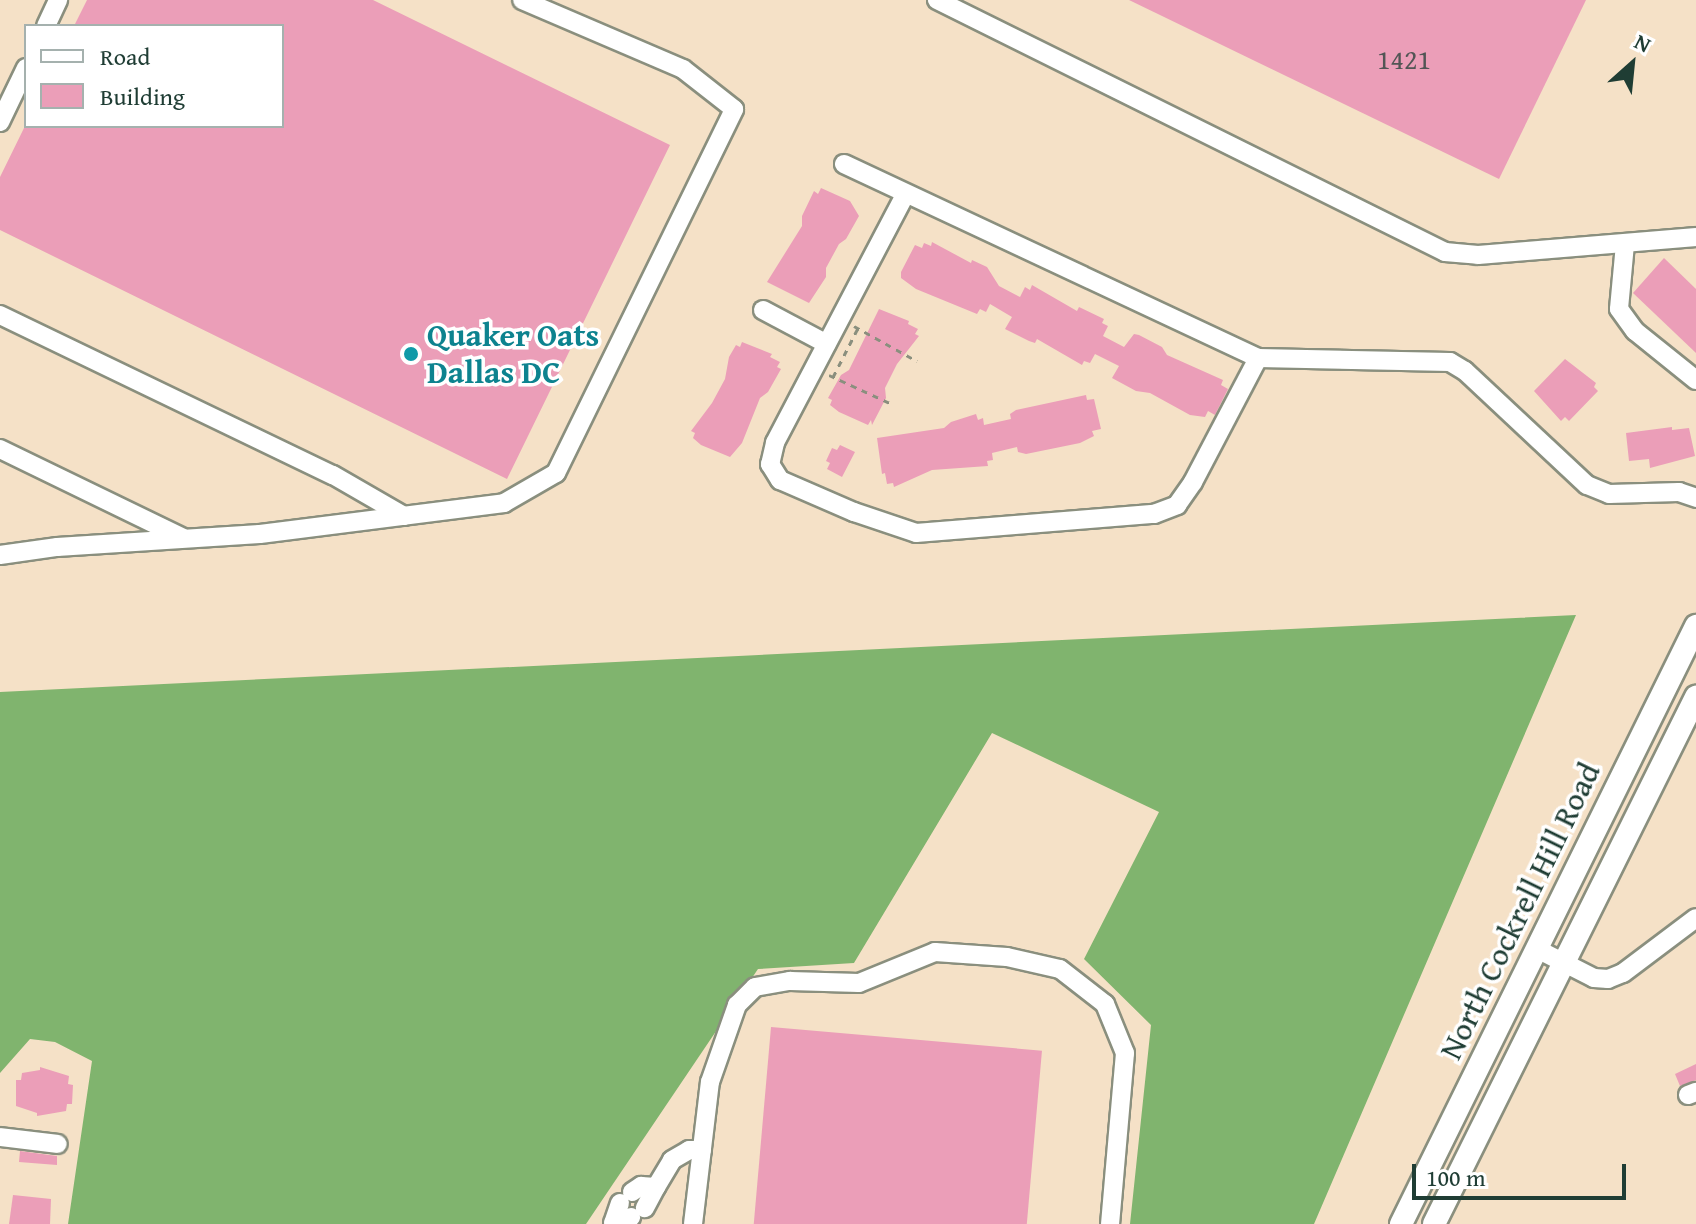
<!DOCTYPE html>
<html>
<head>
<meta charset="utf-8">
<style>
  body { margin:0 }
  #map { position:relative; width:1696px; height:1224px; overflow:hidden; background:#f5e1c7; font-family:"Gentium Book Plus",serif }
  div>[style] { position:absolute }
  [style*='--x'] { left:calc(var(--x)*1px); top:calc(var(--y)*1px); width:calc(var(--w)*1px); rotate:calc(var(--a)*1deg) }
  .forest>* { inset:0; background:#80b46e }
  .building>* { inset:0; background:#eb9eb8; transform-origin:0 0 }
  .path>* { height:3px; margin-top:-1.5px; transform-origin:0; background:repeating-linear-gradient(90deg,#8a8f7e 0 6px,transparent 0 12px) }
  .roads { filter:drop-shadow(2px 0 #8a8f7e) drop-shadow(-2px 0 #8a8f7e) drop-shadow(0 2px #8a8f7e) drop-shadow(0 -2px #8a8f7e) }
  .minor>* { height:18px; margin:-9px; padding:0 9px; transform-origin:9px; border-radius:9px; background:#fff }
  .major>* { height:22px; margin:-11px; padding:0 11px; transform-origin:11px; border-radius:11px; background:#fff }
  .dots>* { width:22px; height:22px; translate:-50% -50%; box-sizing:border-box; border:4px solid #fff; border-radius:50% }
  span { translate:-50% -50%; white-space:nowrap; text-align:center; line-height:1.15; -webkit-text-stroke:7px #fff; paint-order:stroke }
  .number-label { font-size:28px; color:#525555 }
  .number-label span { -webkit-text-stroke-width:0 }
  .culture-label { font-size:32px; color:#0d838f; font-weight:700 }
  .left { translate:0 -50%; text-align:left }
  .street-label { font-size:32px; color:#1f3d34 }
  .legend { position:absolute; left:24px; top:24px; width:260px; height:104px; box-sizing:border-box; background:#fff; border:2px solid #a5b1ae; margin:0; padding:10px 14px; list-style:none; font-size:24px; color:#1f3d34 }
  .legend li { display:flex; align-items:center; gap:16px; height:40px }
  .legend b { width:40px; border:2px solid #a5b1ae }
  .north { position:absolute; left:1592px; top:24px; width:80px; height:80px; -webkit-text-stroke:6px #fff; paint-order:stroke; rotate:27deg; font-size:22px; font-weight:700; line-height:32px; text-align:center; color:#1f3d34 }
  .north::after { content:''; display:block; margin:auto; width:28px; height:36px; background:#1f3d34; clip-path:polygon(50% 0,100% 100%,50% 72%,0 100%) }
  .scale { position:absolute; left:1412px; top:1164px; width:214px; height:36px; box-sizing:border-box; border:4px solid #1f3d34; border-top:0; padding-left:10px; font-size:24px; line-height:28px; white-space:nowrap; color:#1f3d34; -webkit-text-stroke:6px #fff; paint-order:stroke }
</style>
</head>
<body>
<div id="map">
  <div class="forest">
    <div style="clip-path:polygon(1576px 615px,1314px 1224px,1130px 1224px,1151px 1025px,1084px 959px,1159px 812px,992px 733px,854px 963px,758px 969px,586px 1224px,68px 1224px,92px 1061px,55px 1042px,30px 1039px,0 1073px,0 692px)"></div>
  </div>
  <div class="building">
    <div style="clip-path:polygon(87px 0,373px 0,670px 145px,507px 479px,0 230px,0 177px,25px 126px,282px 126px,282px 26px,74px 26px)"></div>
    <div style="clip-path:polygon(1129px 0,1586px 0,1499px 179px)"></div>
    <div style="clip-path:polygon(821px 188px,850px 201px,859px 216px,846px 239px,839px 244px,826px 268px,826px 277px,809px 303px,767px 282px,802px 226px,802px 216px,814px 191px,818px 194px)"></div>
    <div style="clip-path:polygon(932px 242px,971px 263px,972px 260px,987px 267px,999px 286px,1020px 297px,1025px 287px,1030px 290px,1032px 285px,1077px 311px,1079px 307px,1104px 319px,1102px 323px,1108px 326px,1103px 336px,1124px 347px,1134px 334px,1139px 335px,1162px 347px,1167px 355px,1223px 380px,1221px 385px,1228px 389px,1215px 415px,1208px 411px,1205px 417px,1190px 415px,1150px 393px,1136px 391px,1112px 378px,1119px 366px,1095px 354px,1090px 363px,1084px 361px,1082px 365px,1037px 339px,1035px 343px,1029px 341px,1005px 329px,1012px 317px,990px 304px,986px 312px,980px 309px,977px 314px,916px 289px,901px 278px,901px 272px,915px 245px,922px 248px,924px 243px,931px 246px)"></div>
    <div style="clip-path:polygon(1664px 258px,1696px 289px,1696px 353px,1633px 293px)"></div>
    <div style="clip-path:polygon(879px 309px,909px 321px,908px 324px,918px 329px,915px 334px,919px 336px,897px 364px,885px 388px,886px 398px,872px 425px,871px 420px,868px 425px,839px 412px,830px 405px,832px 400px,828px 398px,841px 375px,849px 370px)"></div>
    <div style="clip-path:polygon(742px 342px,772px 354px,770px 357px,780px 362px,777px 367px,781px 369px,768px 392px,760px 398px,742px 443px,730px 457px,701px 445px,693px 438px,695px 433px,691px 431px,712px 403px,725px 379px,729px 357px,736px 345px,740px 347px)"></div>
    <div style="clip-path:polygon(1565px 359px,1596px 383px,1594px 387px,1598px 391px,1569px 421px,1565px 417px,1561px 421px,1534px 391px)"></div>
    <div style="clip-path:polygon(1086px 395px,1087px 400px,1094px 399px,1101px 429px,1092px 431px,1094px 436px,1080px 443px,1026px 454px,1018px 452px,1017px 447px,992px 453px,993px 460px,987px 461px,988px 466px,932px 470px,894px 487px,893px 483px,887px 484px,885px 473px,882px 474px,877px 438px,944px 428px,951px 422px,976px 414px,978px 420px,983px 418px,984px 425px,1011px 419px,1010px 414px,1016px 410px)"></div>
    <div style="clip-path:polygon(1672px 427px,1672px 430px,1689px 428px,1695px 456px,1650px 468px,1649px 459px,1629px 461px,1626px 433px)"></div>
    <div style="clip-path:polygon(840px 445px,855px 452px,842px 477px,827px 469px,830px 463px,826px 461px,832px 448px,837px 450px)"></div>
    <div style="left:771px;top:1027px;width:272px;height:198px;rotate:5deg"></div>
    <div style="clip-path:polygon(1696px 1064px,1696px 1080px,1680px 1086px,1675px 1074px)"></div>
    <div style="clip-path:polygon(40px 1067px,69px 1076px,68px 1084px,73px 1085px,72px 1104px,67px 1104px,66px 1111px,37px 1116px,37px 1113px,16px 1106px,16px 1080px,21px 1080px,22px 1073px,40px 1070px)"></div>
    <div style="clip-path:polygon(20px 1151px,57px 1156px,57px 1165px,19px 1162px)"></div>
    <div style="clip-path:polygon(13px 1195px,51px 1199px,50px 1224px,9px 1224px)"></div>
  </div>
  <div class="path">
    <div style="--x:854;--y:326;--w:72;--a:29.1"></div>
    <div style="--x:829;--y:375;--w:69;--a:24.7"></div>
    <div style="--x:833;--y:377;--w:55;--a:-63"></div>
  </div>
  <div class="roads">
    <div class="minor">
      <div style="--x:937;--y:0;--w:567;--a:26.38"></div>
      <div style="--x:1445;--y:252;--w:33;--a:5"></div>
      <div style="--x:1478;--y:255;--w:219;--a:-4.7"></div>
      <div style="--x:46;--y:26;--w:29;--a:-65"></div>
      <div style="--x:0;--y:122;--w:60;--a:-64.3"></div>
      <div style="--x:844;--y:164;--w:457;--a:25.1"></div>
      <div style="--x:1258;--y:358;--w:192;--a:1.2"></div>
      <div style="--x:1450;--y:362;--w:17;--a:31"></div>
      <div style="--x:1465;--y:371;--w:167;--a:43.1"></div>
      <div style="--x:1587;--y:485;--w:24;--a:22"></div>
      <div style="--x:1609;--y:494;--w:70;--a:-1.6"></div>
      <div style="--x:1679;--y:492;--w:18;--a:19"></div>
      <div style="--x:905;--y:195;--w:280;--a:117.7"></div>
      <div style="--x:775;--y:443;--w:22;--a:103"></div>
      <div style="--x:770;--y:464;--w:19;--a:58"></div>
      <div style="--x:780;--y:480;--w:81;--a:23.4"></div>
      <div style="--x:854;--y:512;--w:65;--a:18.7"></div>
      <div style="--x:916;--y:533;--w:239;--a:-4.6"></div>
      <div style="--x:1154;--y:514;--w:25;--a:-21"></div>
      <div style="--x:1177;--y:505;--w:28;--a:-55"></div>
      <div style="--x:1193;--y:482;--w:140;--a:-62.3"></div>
      <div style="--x:1625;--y:244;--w:65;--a:95.3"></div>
      <div style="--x:1619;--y:309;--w:27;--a:54"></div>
      <div style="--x:1635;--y:331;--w:78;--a:38.8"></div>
      <div style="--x:763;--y:310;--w:72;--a:28"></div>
      <div style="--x:0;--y:315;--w:369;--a:25.7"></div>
      <div style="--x:333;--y:475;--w:82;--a:30"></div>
      <div style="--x:0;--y:449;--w:203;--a:25.9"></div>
      <div style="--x:0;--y:555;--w:58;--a:-8"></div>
      <div style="--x:57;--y:547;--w:203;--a:-3.7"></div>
      <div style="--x:260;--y:534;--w:246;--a:-7.2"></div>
      <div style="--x:504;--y:503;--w:60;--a:-30"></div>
      <div style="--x:556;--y:473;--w:405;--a:-63.9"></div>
      <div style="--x:734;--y:109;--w:65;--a:-141.9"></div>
      <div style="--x:683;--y:69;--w:175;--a:-156.8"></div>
      <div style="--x:1537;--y:949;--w:64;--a:27"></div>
      <div style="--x:1594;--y:978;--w:14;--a:4"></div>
      <div style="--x:1608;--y:979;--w:16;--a:-22"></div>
      <div style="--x:1623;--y:973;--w:91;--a:-37"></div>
      <div style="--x:1688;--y:1095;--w:9;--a:-21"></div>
      <div style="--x:0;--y:1137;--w:58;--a:6.9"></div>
      <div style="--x:656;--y:1187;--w:31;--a:-59"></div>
      <div style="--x:672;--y:1160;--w:20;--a:-30"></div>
      <div style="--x:689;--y:1150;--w:13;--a:0"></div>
      <div style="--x:632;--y:1192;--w:11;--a:-34"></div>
      <div style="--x:641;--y:1186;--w:15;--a:4"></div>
      <div style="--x:656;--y:1187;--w:24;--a:118"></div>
      <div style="--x:620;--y:1203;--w:21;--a:109"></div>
      <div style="--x:613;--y:1223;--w:19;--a:-18"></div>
      <div style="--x:693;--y:1224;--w:143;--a:-83.2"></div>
      <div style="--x:710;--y:1082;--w:82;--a:-70.7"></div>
      <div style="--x:737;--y:1005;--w:25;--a:-45"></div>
      <div style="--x:755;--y:987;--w:36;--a:-10"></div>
      <div style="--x:790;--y:981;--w:69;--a:1.7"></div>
      <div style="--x:859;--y:983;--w:82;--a:-22.2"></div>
      <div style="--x:935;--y:952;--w:72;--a:4"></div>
      <div style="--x:1007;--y:957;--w:54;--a:12.8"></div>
      <div style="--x:1060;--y:969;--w:57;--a:37.9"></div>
      <div style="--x:1105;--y:1004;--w:53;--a:67.8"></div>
      <div style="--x:1125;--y:1053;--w:172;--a:95"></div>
    </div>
    <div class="major">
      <div style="--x:1401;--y:1224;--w:667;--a:-63.74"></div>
      <div style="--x:1434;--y:1224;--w:589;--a:-63.57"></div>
    </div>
  </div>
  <div class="dots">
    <div style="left:411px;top:354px;background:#0f9aa8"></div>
  </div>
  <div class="number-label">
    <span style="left:1404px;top:59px">1421</span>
  </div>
  <div class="culture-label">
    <span class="left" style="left:427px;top:354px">Quaker Oats<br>Dallas DC</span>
  </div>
  <div class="street-label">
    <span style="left:1520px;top:911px;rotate:-64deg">North Cockrell Hill Road</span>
  </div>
  <ul class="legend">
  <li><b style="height:10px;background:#fff"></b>Road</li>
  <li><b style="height:22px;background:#eb9eb8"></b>Building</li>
  </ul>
  <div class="north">N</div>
  <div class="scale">100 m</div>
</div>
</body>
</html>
